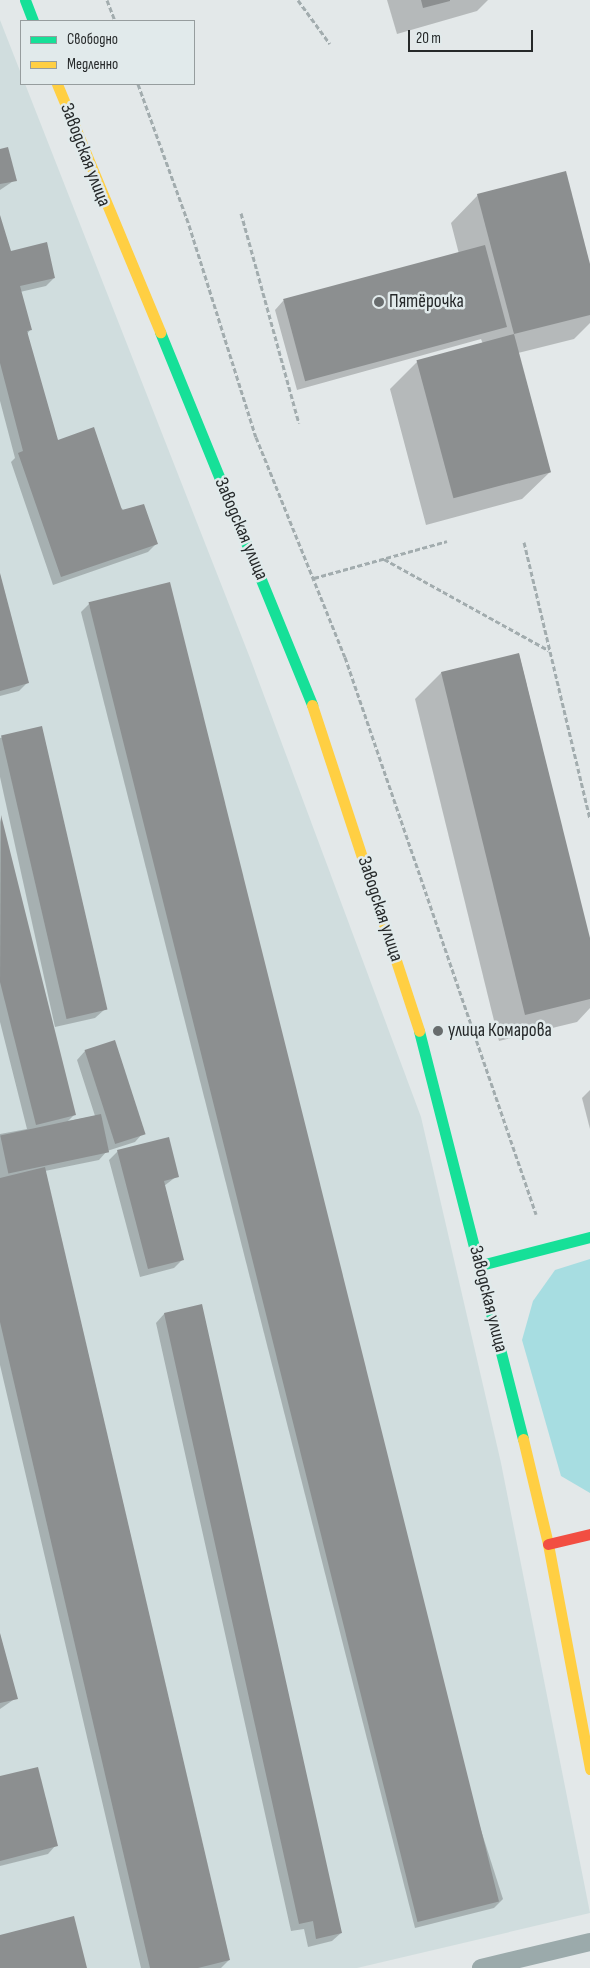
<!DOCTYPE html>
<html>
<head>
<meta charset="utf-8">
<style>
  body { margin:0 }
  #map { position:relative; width:590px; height:1968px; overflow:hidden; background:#e3e8e9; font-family:"Sofia Sans Condensed",sans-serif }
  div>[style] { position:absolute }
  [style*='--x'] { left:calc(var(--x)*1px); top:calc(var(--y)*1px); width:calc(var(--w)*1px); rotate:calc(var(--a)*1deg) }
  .built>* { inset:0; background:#d0ddde }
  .green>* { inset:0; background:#a7dde1 }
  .shadow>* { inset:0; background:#0003 }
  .building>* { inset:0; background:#8c8f90; transform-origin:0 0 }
  .path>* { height:3px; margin-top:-1.5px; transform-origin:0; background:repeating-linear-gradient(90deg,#a2acae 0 5px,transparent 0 7.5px) }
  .lane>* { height:18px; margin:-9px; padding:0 9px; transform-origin:9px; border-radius:9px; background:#9baaab }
  .fast>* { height:11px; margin:-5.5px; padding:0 5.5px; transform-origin:5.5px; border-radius:5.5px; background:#16e098 }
  .slow>* { height:11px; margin:-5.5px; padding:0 5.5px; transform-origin:5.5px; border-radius:5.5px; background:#ffcf43 }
  .jam>* { height:11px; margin:-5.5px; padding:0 5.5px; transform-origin:5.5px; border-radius:5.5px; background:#f24e42 }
  .dots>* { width:14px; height:14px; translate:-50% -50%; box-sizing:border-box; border:2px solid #e1eaeb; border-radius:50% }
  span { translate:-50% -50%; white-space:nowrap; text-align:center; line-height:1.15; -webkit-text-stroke:5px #e1eaeb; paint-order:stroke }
  .street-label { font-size:19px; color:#26292a }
  .poi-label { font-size:19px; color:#26292a }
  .left { translate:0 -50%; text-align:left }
  .legend { position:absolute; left:20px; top:20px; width:175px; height:65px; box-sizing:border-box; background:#e1eaeb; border:1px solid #969d9e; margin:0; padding:6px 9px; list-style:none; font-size:15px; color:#26292a }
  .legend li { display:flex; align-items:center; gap:10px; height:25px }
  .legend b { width:25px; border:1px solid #969d9e }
  .scale { position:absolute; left:408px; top:30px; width:125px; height:22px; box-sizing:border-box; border:2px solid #26292a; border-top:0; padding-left:6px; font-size:15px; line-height:18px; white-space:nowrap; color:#26292a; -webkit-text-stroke:4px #e1eaeb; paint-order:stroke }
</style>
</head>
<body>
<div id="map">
  <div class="built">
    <div style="clip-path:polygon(0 20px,250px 658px,421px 1117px,501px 1463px,590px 1913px,357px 1968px,0 1968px)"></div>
  </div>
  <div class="green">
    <div style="clip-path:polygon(590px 1259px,590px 1493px,561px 1476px,522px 1340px,533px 1301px,555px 1270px)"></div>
  </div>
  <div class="shadow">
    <div style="clip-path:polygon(387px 0,488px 0,477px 11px,397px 34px)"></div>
    <div style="clip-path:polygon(0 150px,15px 180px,0 190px)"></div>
    <div style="clip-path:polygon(478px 195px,590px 269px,590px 323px,574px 339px,518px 353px,550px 472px,522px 499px,426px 525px,390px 389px,417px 362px,483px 344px,481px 339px,297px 390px,275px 310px,283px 301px,459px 254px,451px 223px)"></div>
    <div style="clip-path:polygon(0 217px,10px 253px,54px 278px,46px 286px,20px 292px,30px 330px,27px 334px,57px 441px,156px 544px,148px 552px,53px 585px,11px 462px,15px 458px,0 401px)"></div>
    <div style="clip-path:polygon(0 575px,27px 683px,19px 691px,0 696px)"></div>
    <div style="clip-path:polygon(89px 604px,503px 1899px,494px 1908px,415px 1928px,81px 612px)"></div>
    <div style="clip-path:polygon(519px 654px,590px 943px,590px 1008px,577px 1022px,499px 1041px,415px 699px,441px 673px)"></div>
    <div style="clip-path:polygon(41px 728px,104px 1010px,95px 1018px,55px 1027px,0 777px,0 738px)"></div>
    <div style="clip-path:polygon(0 818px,74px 1115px,68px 1121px,95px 1116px,77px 1060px,85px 1051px,114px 1042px,143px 1133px,135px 1142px,107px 1151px,99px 1160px,45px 1171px,229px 1960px,221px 1968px,141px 1968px,0 1365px,0 1134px,27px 1129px,0 1022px)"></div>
    <div style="clip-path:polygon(590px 1090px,590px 1129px,582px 1098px)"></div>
    <div style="clip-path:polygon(118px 1151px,177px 1176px,164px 1186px,183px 1259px,174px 1268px,140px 1277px,109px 1160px)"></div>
    <div style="clip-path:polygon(201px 1306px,341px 1933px,332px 1941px,308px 1947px,304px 1929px,291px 1931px,156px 1323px,164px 1314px)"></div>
    <div style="clip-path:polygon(0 1635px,16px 1698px,0 1709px)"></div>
    <div style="clip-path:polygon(0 1778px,56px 1845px,48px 1854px,0 1866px)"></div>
  </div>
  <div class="building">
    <div style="clip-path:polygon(421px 0,450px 0,450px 1px,423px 8px)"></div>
    <div style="clip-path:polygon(8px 147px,17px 181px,0 184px,0 149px)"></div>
    <div style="clip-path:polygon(566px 171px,590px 264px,590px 315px,514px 334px,477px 194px)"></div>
    <div style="clip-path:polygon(0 215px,11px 251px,47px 242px,55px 278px,20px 286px,32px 330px,27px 331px,58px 440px,94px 427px,122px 510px,144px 504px,158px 544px,61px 577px,18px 453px,23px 451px,0 363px)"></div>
    <div style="left:485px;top:245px;width:85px;height:209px;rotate:75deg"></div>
    <div style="left:514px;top:334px;width:143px;height:101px;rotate:75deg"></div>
    <div style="clip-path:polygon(0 573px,29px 683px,0 691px)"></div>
    <div style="left:170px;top:582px;width:1360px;height:84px;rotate:76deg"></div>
    <div style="clip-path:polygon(519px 653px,590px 938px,590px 999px,525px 1015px,441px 672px)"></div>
    <div style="left:42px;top:726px;width:291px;height:42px;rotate:77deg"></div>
    <div style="clip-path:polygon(1px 815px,76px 1115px,36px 1125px,0 982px)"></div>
    <div style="left:115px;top:1040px;width:99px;height:32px;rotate:72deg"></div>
    <div style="left:101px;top:1114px;width:39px;height:103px;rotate:78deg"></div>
    <div style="clip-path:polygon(169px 1137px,179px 1177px,164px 1181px,184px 1260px,148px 1269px,117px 1150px)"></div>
    <div style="clip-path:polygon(45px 1167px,230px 1960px,198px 1968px,150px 1968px,0 1322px,0 1178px)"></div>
    <div style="clip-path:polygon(202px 1304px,342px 1933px,316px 1939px,313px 1921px,299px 1924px,164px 1313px)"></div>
    <div style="clip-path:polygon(0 1633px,18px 1699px,0 1703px)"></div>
    <div style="clip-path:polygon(38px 1767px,58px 1846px,0 1861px,0 1776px)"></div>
    <div style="clip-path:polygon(74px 1916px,87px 1968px,0 1968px,0 1935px)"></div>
  </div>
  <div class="path">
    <div style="--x:107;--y:0;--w:22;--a:69"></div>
    <div style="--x:298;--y:0;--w:54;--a:54"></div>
    <div style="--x:138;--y:84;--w:150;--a:70.1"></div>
    <div style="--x:189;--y:225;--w:222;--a:72.5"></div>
    <div style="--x:256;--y:437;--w:237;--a:68"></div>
    <div style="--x:345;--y:657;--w:589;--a:71.07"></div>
    <div style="--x:241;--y:213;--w:218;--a:74.6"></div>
    <div style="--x:524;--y:542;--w:284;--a:76.6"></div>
    <div style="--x:384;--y:559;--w:188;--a:29"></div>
    <div style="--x:314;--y:578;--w:138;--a:-15.5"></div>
  </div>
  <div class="lane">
    <div style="--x:481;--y:1968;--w:112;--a:-13.4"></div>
  </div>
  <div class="fast">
    <div style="--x:25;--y:0;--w:22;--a:69"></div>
    <div style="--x:160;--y:332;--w:403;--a:67.8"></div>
    <div style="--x:419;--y:1031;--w:421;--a:75.7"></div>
    <div style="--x:481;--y:1265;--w:113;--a:-14.4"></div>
  </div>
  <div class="slow">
    <div style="--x:57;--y:84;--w:269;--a:67.4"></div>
    <div style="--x:312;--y:705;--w:343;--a:71.8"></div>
    <div style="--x:523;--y:1439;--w:108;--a:76.6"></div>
    <div style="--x:548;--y:1544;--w:229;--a:79.4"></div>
  </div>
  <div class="jam">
    <div style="--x:548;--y:1544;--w:43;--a:-13.4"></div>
  </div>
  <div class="dots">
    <div style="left:379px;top:302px;background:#686c6d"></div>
    <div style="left:438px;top:1031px;background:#686c6d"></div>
  </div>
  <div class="street-label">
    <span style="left:85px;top:155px;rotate:69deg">Заводская улица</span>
    <span style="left:241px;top:529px;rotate:67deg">Заводская улица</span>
    <span style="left:380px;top:909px;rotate:72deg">Заводская улица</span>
    <span style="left:488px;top:1299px;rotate:76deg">Заводская улица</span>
  </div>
  <div class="poi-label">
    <span class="left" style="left:389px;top:302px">Пятёрочка</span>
    <span class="left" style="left:448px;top:1031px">улица Комарова</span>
  </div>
  <ul class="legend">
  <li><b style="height:6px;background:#16e098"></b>Свободно</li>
  <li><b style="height:6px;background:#ffcf43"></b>Медленно</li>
  </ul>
  <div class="scale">20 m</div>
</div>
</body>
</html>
